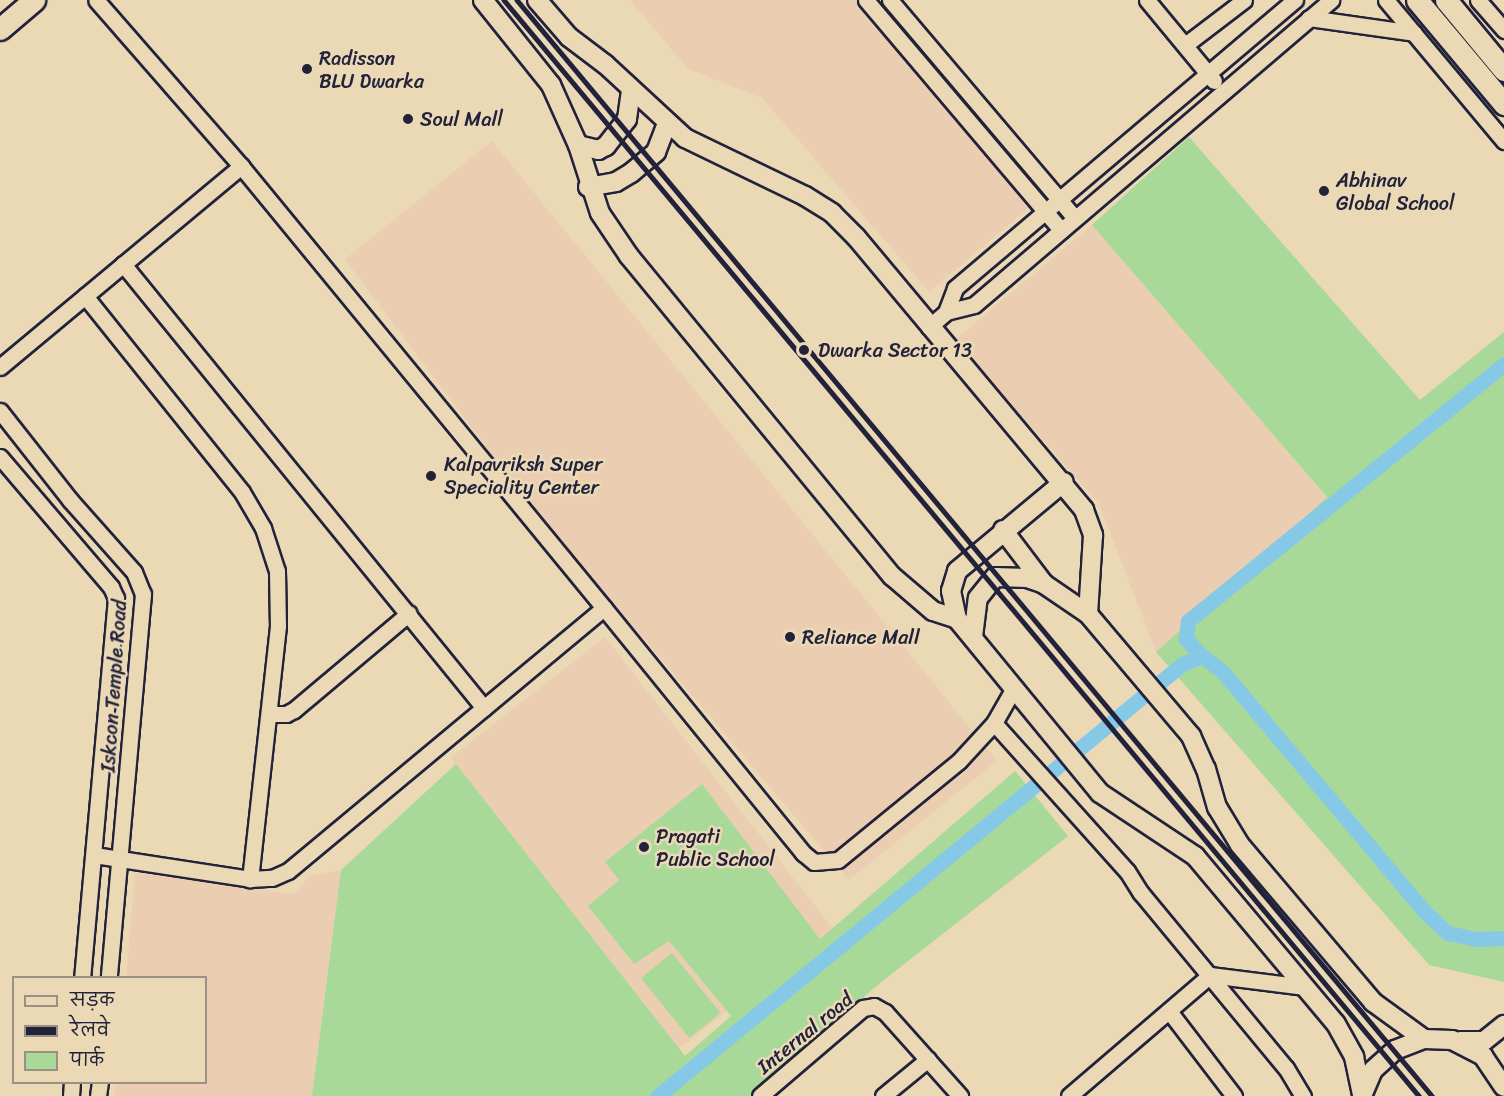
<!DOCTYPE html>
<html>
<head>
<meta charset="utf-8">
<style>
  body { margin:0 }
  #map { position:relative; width:1504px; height:1096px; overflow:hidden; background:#ebd9b6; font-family:Sriracha,"Playpen Sans Deva",sans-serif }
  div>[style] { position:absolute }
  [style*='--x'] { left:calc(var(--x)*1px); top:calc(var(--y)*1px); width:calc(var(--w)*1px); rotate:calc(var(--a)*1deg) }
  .built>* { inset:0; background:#ebceb1; transform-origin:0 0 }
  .green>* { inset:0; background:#a8d999; transform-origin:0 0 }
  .canal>* { height:15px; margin:-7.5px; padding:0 7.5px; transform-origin:7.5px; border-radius:7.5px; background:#86c9e7 }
  .roads { filter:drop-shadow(2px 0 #22223b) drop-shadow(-2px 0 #22223b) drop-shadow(0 2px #22223b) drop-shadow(0 -2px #22223b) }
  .minor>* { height:15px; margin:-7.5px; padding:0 7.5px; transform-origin:7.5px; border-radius:7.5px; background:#ebd9b6 }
  .tertiary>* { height:18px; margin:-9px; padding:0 9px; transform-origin:9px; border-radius:9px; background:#ebd9b6 }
  .secondary>* { height:21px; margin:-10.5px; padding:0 10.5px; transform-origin:10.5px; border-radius:10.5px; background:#ebd9b6 }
  .rail>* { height:4.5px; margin:-2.25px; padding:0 2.25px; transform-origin:2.25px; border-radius:2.25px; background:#22223b }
  .dots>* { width:16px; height:16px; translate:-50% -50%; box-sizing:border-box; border:3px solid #ebd9b6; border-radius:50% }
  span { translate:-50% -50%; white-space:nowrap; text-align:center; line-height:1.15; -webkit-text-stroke:5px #ebd9b6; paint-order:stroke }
  .poi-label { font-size:20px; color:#22223b }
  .left { translate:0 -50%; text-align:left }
  .street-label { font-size:20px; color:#22223b }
  .legend { position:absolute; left:12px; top:976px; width:195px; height:108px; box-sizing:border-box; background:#ebd9b6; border:2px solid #9b9085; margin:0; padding:8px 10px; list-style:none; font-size:18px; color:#22223b }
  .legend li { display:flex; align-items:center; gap:12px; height:30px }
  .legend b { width:30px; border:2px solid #9b9085 }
</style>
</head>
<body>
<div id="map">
  <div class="built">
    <div style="clip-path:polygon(630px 0,881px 0,1044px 195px,929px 292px,762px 98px,688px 69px)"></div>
    <div style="clip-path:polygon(492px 141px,997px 761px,849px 880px,529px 504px,345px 259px)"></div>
    <div style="clip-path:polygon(1092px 225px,1327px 497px,1156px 652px,1099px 504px,955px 340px)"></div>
    <div style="left:605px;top:637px;width:370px;height:196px;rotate:52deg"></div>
    <div style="clip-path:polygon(341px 870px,312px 1096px,115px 1096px,116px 1083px,206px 1082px,206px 978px,126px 977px,135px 873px,294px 894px,310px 875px)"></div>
  </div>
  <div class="green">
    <div style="clip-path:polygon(1189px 137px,1420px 400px,1504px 332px,1504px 982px,1429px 965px,1156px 652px,1327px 497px,1092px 225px)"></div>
    <div style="clip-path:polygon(456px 764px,685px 1056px,731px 1016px,669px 941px,634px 964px,588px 906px,619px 880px,605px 862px,702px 784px,820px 939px,1015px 771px,1068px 836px,880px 983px,750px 1096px,312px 1096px,341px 870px)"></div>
    <div style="left:672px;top:953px;width:77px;height:40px;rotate:51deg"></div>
  </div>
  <div class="canal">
    <div style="--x:1202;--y:656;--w:23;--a:-133"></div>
    <div style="--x:1186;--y:639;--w:18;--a:-84"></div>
    <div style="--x:1188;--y:621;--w:407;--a:-39.1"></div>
    <div style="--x:658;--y:1096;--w:679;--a:-39.5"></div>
    <div style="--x:1182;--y:664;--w:22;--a:-22"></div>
    <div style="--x:1202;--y:656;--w:25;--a:37"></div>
    <div style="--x:1222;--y:671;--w:314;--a:49.9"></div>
    <div style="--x:1424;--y:911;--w:33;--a:43"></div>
    <div style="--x:1448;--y:933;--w:29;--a:12"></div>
    <div style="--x:1476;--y:939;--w:28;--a:-2"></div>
  </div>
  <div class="roads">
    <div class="minor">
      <div style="--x:866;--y:0;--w:302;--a:49.7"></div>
      <div style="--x:890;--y:0;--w:286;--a:49.7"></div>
      <div style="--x:1147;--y:0;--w:105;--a:50.4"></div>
      <div style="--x:1386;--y:0;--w:184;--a:50.1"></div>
      <div style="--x:1478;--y:0;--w:40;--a:49"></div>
      <div style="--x:1309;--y:18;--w:106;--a:8.1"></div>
      <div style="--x:1185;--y:45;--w:74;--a:-37.3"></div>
      <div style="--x:123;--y:264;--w:572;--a:50.89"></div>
      <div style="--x:85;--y:296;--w:251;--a:51.3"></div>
      <div style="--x:242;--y:492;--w:42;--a:59.7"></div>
      <div style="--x:263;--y:528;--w:45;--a:72"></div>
      <div style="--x:277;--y:571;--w:55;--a:89"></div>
      <div style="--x:278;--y:626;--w:255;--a:96.3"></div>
      <div style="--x:946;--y:312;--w:29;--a:-14"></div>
      <div style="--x:974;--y:305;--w:470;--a:-40.5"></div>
      <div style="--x:929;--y:327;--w:23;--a:-41"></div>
      <div style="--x:946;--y:312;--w:26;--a:-69"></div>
      <div style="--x:955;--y:288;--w:446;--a:-40.3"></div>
      <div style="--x:0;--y:367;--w:314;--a:-39.8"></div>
      <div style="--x:0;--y:411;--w:113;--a:51.8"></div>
      <div style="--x:70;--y:500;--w:96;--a:48.4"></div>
      <div style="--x:134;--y:572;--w:24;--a:68"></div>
      <div style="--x:143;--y:594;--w:386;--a:95.1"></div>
      <div style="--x:0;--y:457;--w:171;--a:49.5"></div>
      <div style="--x:111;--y:587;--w:12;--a:66"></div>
      <div style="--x:116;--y:598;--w:382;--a:95.1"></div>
      <div style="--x:604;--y:608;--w:316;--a:50.9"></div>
      <div style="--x:803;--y:853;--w:14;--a:39"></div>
      <div style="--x:814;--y:862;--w:24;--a:-5"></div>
      <div style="--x:838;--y:860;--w:156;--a:-39.3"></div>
      <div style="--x:959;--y:761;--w:52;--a:-47.4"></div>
      <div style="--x:994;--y:723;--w:40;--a:-60.3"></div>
      <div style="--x:269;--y:714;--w:17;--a:0"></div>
      <div style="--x:286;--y:714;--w:9;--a:-27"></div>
      <div style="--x:294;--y:710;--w:150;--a:-40.1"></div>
      <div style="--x:994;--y:723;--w:199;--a:48.1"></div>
      <div style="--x:1127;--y:871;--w:26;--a:58"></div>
      <div style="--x:1141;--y:893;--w:227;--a:50.4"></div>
      <div style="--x:1286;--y:1068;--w:33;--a:59"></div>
      <div style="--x:94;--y:855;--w:158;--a:8.7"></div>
      <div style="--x:250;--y:879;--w:22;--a:-3"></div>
      <div style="--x:272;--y:878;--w:17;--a:-24"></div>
      <div style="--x:288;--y:871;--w:411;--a:-39.8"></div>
      <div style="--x:604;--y:608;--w:572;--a:-129.4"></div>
      <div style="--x:241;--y:166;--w:220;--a:-131.1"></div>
      <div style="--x:1169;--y:1011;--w:107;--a:52.6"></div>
      <div style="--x:71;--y:1096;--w:14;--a:-86"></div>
      <div style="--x:98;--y:1096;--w:14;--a:-82"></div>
      <div style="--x:760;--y:1096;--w:135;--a:-40.5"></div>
      <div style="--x:863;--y:1008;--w:11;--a:-10"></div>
      <div style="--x:874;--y:1006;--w:13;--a:29"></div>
      <div style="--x:885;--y:1012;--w:113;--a:48.2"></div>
      <div style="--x:883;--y:1096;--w:58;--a:-39.4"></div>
      <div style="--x:1069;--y:1096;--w:186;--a:-40.6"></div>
      <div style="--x:1210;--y:975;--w:96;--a:7.2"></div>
    </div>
    <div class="tertiary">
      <div style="--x:483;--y:0;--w:109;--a:51.3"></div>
      <div style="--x:551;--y:85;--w:66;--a:65.8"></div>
      <div style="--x:578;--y:145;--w:71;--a:72.1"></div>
      <div style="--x:600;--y:213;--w:52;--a:56"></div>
      <div style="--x:629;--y:256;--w:414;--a:50.6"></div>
      <div style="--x:892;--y:576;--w:54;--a:40.5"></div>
      <div style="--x:933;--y:611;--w:25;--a:18"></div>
      <div style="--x:957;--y:619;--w:225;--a:50.6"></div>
      <div style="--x:1100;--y:793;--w:114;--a:33.6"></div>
      <div style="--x:1195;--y:856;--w:219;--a:50"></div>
      <div style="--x:1336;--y:1024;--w:38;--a:61"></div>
      <div style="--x:1354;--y:1057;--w:40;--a:78"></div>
      <div style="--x:537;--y:0;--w:49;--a:49.1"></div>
      <div style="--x:569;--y:37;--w:46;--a:37.1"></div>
      <div style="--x:606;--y:65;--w:108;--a:42.7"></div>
      <div style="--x:685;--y:138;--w:133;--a:25.8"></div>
      <div style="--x:805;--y:196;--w:32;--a:32"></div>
      <div style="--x:832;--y:213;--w:34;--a:45"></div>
      <div style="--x:856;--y:237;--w:356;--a:50.1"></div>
      <div style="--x:1084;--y:510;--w:27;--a:70"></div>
      <div style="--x:1093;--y:535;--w:79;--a:93.6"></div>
      <div style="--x:578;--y:145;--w:21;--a:14"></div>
      <div style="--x:598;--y:150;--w:9;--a:-27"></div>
      <div style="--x:606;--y:146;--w:34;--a:-52"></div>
      <div style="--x:627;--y:119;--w:30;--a:-82"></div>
      <div style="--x:588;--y:187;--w:28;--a:-10"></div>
      <div style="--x:616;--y:182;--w:17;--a:-31"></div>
      <div style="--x:631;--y:173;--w:33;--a:-40"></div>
      <div style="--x:656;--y:152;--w:30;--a:-69"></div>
      <div style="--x:1003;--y:530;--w:68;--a:52.8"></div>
      <div style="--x:957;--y:619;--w:29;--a:-102"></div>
      <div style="--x:951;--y:591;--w:21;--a:-73"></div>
      <div style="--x:957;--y:571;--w:139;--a:-39.8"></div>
      <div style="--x:973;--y:637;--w:39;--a:-83"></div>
      <div style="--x:978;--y:598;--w:27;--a:-51"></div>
      <div style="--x:995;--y:577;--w:32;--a:2"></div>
      <div style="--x:1027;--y:578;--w:18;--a:19"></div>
      <div style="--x:1044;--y:584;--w:53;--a:34.3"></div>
      <div style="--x:1088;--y:614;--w:160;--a:49.8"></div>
      <div style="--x:1191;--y:736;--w:36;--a:66"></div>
      <div style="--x:1206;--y:769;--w:40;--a:74"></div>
      <div style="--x:1217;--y:807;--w:44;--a:58.8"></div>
      <div style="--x:1240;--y:845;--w:206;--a:49.7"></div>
      <div style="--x:1373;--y:1002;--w:63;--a:36"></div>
      <div style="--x:1460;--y:1041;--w:24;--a:0"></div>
      <div style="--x:1484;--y:1041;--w:26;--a:-39"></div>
      <div style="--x:1362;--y:1096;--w:28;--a:-67"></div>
      <div style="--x:1373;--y:1070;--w:30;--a:-42"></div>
      <div style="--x:1395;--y:1050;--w:31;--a:-21"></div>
      <div style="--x:1424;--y:1039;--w:28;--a:2"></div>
      <div style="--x:1452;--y:1040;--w:35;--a:27"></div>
      <div style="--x:1483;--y:1056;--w:37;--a:56"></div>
    </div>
    <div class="secondary">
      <div style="--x:1417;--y:0;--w:136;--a:50.1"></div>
      <div style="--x:1446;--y:0;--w:91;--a:50.4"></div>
      <div style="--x:0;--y:29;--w:45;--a:-40.5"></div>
    </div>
  </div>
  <div class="rail">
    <div style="--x:504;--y:0;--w:1428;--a:50.14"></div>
    <div style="--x:517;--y:0;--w:1428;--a:50.14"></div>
  </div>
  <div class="dots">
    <div style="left:307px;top:69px;background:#22223b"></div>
    <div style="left:408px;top:119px;background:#22223b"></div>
    <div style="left:1324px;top:191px;background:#22223b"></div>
    <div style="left:804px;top:350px;background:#22223b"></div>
    <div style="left:431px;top:476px;background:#22223b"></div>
    <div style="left:790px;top:637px;background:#22223b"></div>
    <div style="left:644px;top:847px;background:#22223b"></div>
  </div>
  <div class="poi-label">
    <span class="left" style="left:319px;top:70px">Radisson<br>BLU Dwarka</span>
    <span class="left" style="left:420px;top:119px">Soul Mall</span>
    <span class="left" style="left:1336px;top:192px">Abhinav<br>Global School</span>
    <span class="left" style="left:818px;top:350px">Dwarka Sector 13</span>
    <span class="left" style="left:444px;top:476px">Kalpavriksh Super<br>Speciality Center</span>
    <span class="left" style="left:802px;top:637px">Reliance Mall</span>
    <span class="left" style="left:656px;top:848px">Pragati<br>Public School</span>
  </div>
  <div class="street-label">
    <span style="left:114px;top:686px;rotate:-86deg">Iskcon Temple Road</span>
    <span style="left:805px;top:1033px;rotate:-39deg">Internal road</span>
  </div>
  <ul class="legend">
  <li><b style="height:8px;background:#ebd9b6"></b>सड़क</li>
  <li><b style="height:8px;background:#22223b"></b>रेलवे</li>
  <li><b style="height:16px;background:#a8d999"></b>पार्क</li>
  </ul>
</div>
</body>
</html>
